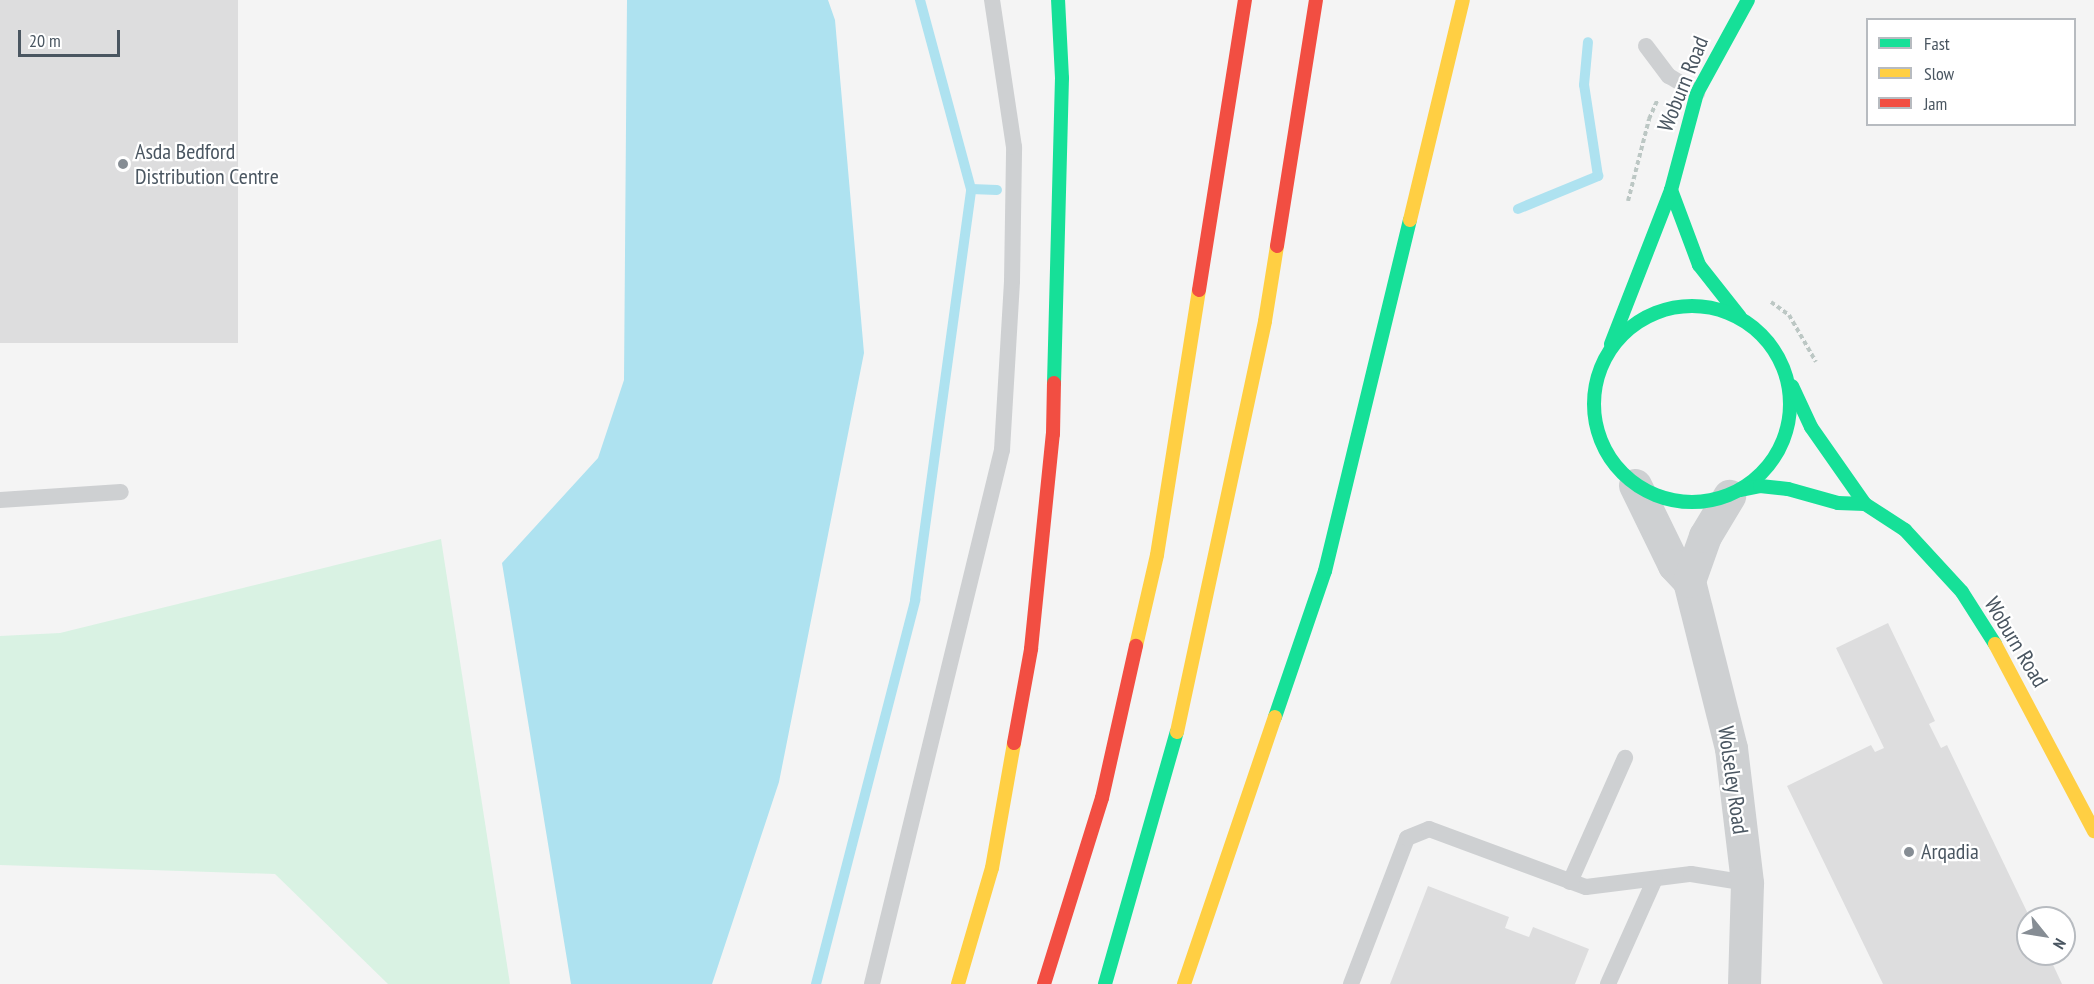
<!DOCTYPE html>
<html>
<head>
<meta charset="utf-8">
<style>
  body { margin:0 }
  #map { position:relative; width:2094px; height:984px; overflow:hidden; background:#f4f4f4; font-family:"PT Sans Narrow",sans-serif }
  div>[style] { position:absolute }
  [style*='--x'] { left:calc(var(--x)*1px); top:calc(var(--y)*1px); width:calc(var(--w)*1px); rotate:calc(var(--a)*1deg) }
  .green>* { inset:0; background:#d9f2e3 }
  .water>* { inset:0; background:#aee2f0 }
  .stream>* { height:10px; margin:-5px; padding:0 5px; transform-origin:5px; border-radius:5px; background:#aee2f0 }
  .building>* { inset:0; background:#ddddde; transform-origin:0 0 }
  .path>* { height:4px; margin-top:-2px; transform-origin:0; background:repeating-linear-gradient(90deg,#bcc7c4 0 4.5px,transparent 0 7.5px) }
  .lane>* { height:16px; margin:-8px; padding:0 8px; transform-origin:8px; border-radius:8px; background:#ced0d2 }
  .street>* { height:33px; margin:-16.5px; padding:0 16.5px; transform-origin:16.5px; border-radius:16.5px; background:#ced0d2 }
  .fast>* { height:14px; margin:-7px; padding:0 7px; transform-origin:7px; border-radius:7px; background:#16e098 }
  .fast>.ring { margin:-7px; padding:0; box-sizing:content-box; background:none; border:14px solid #16e098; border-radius:50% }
  .slow>* { height:14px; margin:-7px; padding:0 7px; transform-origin:7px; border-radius:7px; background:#ffcf43 }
  .jam>* { height:14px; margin:-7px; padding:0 7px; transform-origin:7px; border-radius:7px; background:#f24e42 }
  .dots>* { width:16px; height:16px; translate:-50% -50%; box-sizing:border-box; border:3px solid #fff; border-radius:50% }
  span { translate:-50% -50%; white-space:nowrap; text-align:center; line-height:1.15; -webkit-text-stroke:4.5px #fff; paint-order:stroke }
  .street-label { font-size:22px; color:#4a5661 }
  .poi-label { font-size:22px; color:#4a5661 }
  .left { translate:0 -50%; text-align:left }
  .legend { position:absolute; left:1866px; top:18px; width:210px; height:108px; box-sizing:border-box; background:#fff; border:2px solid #b7bbc0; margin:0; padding:8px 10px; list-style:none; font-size:18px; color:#4a5661 }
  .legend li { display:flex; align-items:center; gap:12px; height:30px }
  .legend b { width:30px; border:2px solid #b7bbc0 }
  .north { position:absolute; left:2016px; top:906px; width:60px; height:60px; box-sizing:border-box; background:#fff; border:2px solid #b7bbc0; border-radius:50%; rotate:120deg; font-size:16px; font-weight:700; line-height:24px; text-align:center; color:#4a5661 }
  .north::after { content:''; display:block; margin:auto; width:21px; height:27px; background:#868d94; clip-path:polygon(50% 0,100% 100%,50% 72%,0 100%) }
  .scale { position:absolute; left:18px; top:30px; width:102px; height:27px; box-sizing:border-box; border:3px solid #4a5661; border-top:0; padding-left:8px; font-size:18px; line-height:21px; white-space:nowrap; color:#4a5661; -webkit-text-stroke:4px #fff; paint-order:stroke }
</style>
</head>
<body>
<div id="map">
  <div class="green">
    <div style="clip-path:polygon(441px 539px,510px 984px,388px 984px,275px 874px,0 865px,0 636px,60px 633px)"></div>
  </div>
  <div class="water">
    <div style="clip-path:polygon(627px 0,828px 0,835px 20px,864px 353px,779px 782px,712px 984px,571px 984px,502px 563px,598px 458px,624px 380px)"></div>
  </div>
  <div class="stream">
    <div style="--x:971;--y:189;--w:26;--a:2"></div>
    <div style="--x:1518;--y:209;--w:87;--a:-22.4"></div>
    <div style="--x:1598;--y:176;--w:92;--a:-98.7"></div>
    <div style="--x:1584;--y:85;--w:43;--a:-84.7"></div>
    <div style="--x:816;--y:984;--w:397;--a:-75.5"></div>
    <div style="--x:915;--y:600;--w:415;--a:-82.2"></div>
    <div style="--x:971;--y:189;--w:196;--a:-105.1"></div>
  </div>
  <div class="building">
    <div style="left:0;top:0;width:238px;height:343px"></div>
    <div style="clip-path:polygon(1888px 623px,1935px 721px,1929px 724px,1941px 748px,1947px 745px,2030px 918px,2028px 954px,2048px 954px,2062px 984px,1883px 984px,1787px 786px,1871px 745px,1875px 752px,1884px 748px,1836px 648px)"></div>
    <div style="clip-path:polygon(1428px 886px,1509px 917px,1505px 928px,1529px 937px,1533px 927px,1589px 949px,1575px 984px,1390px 984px)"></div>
  </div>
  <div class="path">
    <div style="--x:1628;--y:201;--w:85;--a:-75.6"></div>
    <div style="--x:1649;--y:119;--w:22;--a:-66"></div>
    <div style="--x:1771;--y:302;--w:22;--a:36"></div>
    <div style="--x:1789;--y:315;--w:54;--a:60.1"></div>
  </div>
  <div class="lane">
    <div style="--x:1646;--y:46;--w:38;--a:53"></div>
    <div style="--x:1669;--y:76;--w:33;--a:31"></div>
    <div style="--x:0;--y:500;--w:121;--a:-3.8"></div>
    <div style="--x:1570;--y:882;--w:136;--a:-66.1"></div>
    <div style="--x:872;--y:984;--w:550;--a:-76.32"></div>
    <div style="--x:1002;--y:450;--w:169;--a:-86.6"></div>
    <div style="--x:1012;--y:281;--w:134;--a:-89.1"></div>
    <div style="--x:1014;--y:147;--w:149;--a:-98.5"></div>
    <div style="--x:1351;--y:984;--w:156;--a:-69"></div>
    <div style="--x:1407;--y:838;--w:24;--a:-22"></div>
    <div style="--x:1429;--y:829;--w:167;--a:20.3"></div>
    <div style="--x:1586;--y:887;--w:106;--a:-7.1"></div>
    <div style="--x:1691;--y:874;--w:57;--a:9.1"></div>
    <div style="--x:1608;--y:984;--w:115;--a:-65.9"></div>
  </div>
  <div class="street">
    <div style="--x:1635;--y:485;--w:89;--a:64"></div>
    <div style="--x:1674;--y:565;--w:22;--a:47"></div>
    <div style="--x:1689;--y:581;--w:172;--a:75.9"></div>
    <div style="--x:1731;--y:748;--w:136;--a:83.2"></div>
    <div style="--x:1747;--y:883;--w:101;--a:91.7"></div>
    <div style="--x:1689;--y:581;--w:48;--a:-70.4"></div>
    <div style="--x:1705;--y:536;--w:47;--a:-59"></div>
  </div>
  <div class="fast">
    <div style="--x:1671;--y:190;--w:80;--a:69.5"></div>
    <div style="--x:1699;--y:265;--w:66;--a:51.7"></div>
    <div class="ring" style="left:1594px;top:306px;width:182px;height:182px"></div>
    <div style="--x:1611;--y:344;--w:165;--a:-68.7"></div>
    <div style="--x:1671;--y:190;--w:100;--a:-75"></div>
    <div style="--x:1697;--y:93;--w:106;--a:-61.3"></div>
    <div style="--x:1054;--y:383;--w:305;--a:-88.5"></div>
    <div style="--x:1062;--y:78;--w:78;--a:-92.9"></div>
    <div style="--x:1792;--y:386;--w:45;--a:65.1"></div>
    <div style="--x:1811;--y:427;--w:94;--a:55"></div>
    <div style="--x:1865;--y:504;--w:48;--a:33"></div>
    <div style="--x:1905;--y:530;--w:84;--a:47.4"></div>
    <div style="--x:1962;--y:592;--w:62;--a:57.6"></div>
    <div style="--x:1741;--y:490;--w:19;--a:-12"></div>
    <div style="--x:1760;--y:486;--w:28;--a:6"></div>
    <div style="--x:1788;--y:489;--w:52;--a:15.6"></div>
    <div style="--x:1838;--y:503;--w:27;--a:2"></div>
    <div style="--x:1275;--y:717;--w:154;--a:-71.1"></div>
    <div style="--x:1325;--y:571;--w:361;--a:-76.4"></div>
    <div style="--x:1105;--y:984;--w:262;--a:-74.1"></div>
  </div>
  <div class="slow">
    <div style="--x:1410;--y:220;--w:226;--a:-76.5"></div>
    <div style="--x:1995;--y:644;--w:212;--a:62.1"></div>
    <div style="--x:1136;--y:646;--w:93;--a:-77"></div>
    <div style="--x:1157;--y:555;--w:268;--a:-81"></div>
    <div style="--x:1177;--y:732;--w:420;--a:-77.9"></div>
    <div style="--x:1265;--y:321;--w:76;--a:-80.9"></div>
    <div style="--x:958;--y:984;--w:121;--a:-73.7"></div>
    <div style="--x:992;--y:868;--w:127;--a:-80"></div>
    <div style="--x:1184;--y:984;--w:282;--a:-71.2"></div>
  </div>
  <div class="jam">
    <div style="--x:1277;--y:246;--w:249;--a:-81"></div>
    <div style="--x:1199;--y:290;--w:294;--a:-81"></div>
    <div style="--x:1014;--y:743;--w:96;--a:-79.7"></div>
    <div style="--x:1031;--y:649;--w:216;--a:-84.2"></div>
    <div style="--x:1053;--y:434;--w:51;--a:-88.9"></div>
    <div style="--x:1044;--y:984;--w:195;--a:-72.7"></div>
    <div style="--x:1102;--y:798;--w:156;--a:-77.4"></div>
  </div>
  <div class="dots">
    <div style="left:123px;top:164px;background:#868d94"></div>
    <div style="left:1909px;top:852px;background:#868d94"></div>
  </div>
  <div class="street-label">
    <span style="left:1683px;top:84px;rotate:-68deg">Woburn Road</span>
    <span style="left:2016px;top:642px;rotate:59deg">Woburn Road</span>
    <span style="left:1733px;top:780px;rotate:82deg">Wolseley Road</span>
  </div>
  <div class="poi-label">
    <span class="left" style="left:135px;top:164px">Asda Bedford<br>Distribution Centre</span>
    <span class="left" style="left:1921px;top:852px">Arqadia</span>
  </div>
  <ul class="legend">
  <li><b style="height:8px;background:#16e098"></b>Fast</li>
  <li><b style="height:8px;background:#ffcf43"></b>Slow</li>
  <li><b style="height:8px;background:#f24e42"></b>Jam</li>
  </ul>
  <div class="north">N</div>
  <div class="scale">20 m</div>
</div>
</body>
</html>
